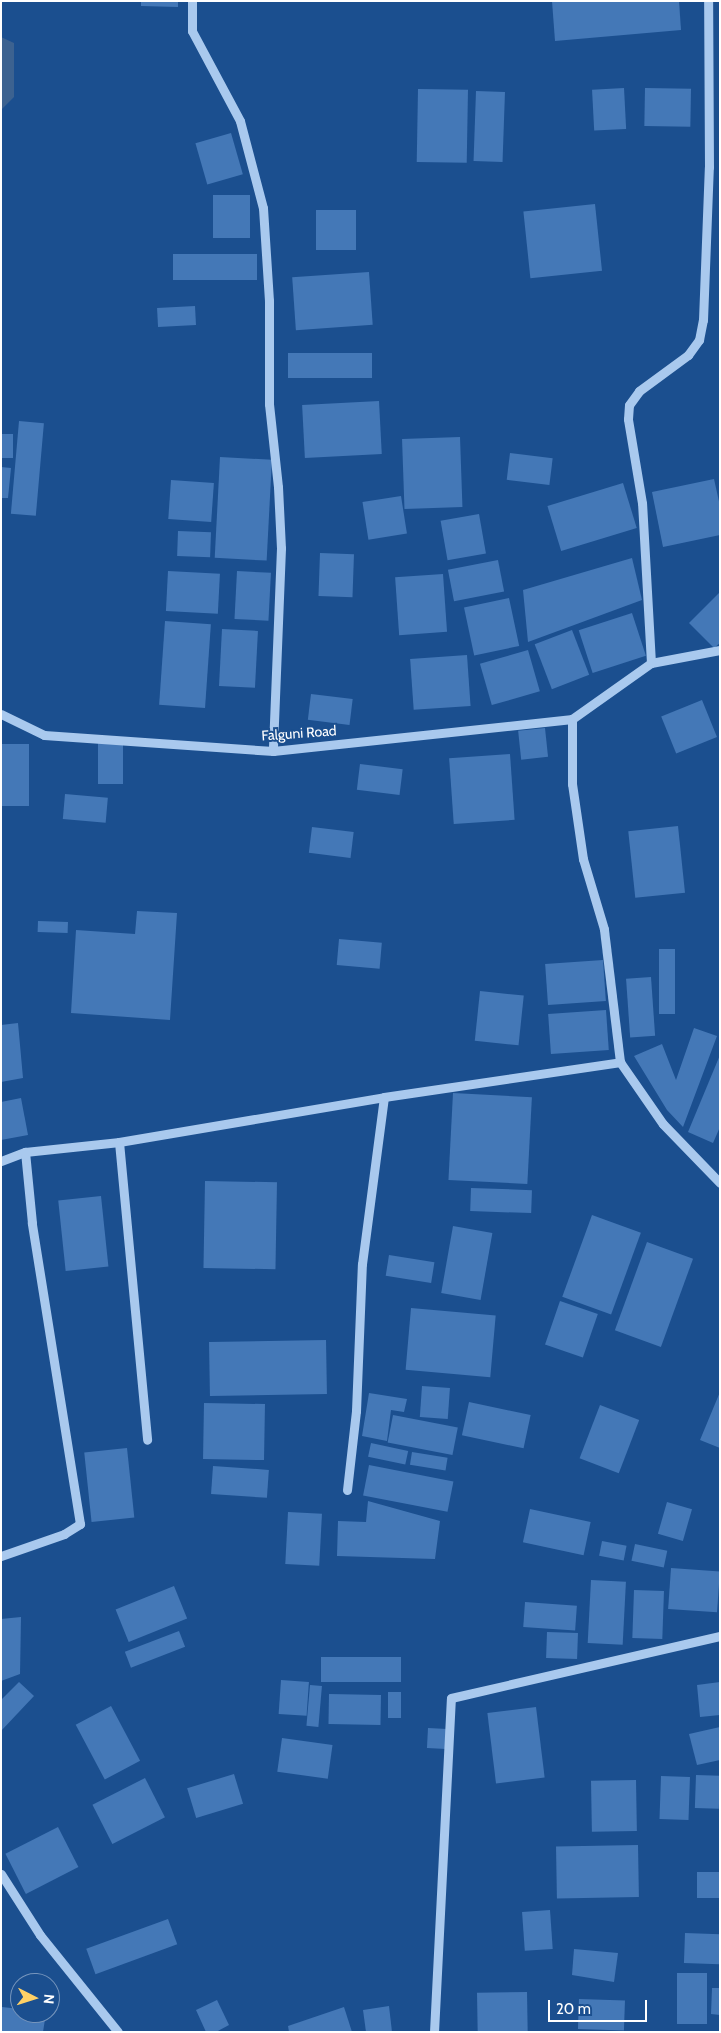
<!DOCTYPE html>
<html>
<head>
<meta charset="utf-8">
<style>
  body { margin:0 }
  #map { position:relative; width:721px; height:2033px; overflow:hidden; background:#1b4f8f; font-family:Cabin,sans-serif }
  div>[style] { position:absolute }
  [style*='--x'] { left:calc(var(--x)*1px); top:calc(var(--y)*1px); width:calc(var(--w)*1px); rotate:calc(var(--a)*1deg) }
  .water>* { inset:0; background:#3c6290 }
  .building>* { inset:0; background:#4478b7; transform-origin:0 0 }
  .minor>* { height:9px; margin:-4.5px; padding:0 4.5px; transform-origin:4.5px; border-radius:4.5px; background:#a9c9ee }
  span { translate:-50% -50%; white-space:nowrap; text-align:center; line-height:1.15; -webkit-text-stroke:4px #1b4f8f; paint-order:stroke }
  .street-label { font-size:14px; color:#fff }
  .frame { position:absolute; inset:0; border:2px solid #fff; pointer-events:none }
  .north { position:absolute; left:10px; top:1973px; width:50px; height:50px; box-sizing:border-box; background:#1b4f8f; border:1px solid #7695bc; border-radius:50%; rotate:95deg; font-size:14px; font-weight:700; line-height:20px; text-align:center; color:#fff }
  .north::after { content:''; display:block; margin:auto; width:18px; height:22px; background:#ffd166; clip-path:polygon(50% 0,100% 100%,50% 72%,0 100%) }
  .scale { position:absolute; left:548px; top:2000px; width:99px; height:22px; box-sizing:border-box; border:2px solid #fff; border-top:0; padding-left:6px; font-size:15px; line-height:18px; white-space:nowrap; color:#fff; -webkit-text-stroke:4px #1b4f8f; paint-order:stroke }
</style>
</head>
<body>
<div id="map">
  <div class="water">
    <div style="clip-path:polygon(1px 37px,14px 43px,14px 97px,1px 110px)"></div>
  </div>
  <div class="building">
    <div style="clip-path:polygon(141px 1px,178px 1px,178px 7px,141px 6px)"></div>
    <div style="clip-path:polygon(552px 1px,679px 1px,681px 30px,555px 41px)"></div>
    <div style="left:624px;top:88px;width:41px;height:32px;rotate:87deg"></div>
    <div style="left:645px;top:88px;width:46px;height:38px;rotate:1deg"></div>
    <div style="left:418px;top:89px;width:50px;height:73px;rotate:1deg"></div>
    <div style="left:476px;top:91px;width:29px;height:70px;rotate:2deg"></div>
    <div style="left:231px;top:133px;width:43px;height:37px;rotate:74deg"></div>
    <div style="left:213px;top:195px;width:37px;height:43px"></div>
    <div style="left:595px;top:204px;width:67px;height:72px;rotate:84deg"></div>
    <div style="left:316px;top:210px;width:40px;height:40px"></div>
    <div style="left:257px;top:254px;width:26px;height:84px;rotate:90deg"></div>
    <div style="left:369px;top:272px;width:53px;height:77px;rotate:86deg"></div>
    <div style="left:195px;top:306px;width:19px;height:38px;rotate:87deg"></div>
    <div style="left:372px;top:353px;width:25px;height:84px;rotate:90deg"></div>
    <div style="left:379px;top:401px;width:53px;height:77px;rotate:87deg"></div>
    <div style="left:19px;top:421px;width:25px;height:93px;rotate:5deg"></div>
    <div style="left:1px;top:434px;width:12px;height:24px"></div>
    <div style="left:460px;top:437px;width:70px;height:58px;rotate:88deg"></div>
    <div style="left:510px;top:453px;width:43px;height:27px;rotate:7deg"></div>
    <div style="left:220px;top:457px;width:52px;height:101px;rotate:3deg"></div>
    <div style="clip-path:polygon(1px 467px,11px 468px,8px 498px,1px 498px)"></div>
    <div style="clip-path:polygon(714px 479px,720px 506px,720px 535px,663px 547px,652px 492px)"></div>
    <div style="left:171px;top:480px;width:43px;height:39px;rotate:4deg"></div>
    <div style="left:623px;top:483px;width:47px;height:79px;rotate:73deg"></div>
    <div style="left:401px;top:496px;width:38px;height:39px;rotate:81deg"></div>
    <div style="left:479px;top:514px;width:40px;height:39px;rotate:80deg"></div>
    <div style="left:178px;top:531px;width:33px;height:25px;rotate:2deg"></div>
    <div style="left:320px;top:553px;width:34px;height:43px;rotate:2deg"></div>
    <div style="clip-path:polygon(632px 558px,642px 600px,528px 642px,523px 590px)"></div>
    <div style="left:498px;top:560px;width:32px;height:51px;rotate:79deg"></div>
    <div style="left:168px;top:571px;width:52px;height:40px;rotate:3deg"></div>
    <div style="left:237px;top:571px;width:34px;height:48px;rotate:3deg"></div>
    <div style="left:443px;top:574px;width:58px;height:48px;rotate:86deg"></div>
    <div style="clip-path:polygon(720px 592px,720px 643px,714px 648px,689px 623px)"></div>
    <div style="left:509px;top:598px;width:49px;height:46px;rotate:78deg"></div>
    <div style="left:632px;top:613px;width:45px;height:56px;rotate:72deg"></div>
    <div style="left:165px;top:621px;width:46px;height:84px;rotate:4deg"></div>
    <div style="left:222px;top:629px;width:36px;height:57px;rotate:3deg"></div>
    <div style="left:572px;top:630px;width:48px;height:40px;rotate:69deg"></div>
    <div style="left:528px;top:650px;width:43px;height:50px;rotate:74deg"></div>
    <div style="left:467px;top:655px;width:51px;height:57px;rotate:86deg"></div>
    <div style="left:311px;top:694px;width:42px;height:26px;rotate:7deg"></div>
    <div style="left:702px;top:700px;width:40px;height:44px;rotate:68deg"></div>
    <div style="left:545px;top:728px;width:29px;height:27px;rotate:84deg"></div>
    <div style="left:98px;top:743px;width:25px;height:41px"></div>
    <div style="left:1px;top:744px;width:28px;height:62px"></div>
    <div style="left:510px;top:754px;width:66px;height:61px;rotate:86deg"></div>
    <div style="left:360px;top:764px;width:43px;height:26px;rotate:7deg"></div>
    <div style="left:65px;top:794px;width:43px;height:25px;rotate:5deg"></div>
    <div style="left:678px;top:826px;width:67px;height:50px;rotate:84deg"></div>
    <div style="left:312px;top:827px;width:42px;height:26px;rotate:7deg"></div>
    <div style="clip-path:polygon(137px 911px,177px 913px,170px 1020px,71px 1013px,76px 930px,135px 934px)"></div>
    <div style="left:38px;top:921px;width:30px;height:11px;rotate:2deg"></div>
    <div style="left:339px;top:939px;width:43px;height:26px;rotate:5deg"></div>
    <div style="left:659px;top:949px;width:16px;height:65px"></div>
    <div style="left:603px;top:960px;width:41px;height:58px;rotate:86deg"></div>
    <div style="left:651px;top:977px;width:59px;height:25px;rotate:86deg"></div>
    <div style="left:480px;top:991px;width:44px;height:50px;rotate:6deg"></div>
    <div style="left:606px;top:1010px;width:40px;height:58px;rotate:86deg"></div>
    <div style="clip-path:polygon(18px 1023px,23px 1078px,1px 1082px,1px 1025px)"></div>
    <div style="clip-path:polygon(694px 1028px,717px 1036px,683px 1127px,667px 1110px,634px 1056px,662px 1044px,676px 1080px)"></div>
    <div style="clip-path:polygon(720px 1055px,720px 1127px,713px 1143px,688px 1132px)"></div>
    <div style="left:453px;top:1093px;width:79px;height:87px;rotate:3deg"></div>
    <div style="clip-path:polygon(21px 1098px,28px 1135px,1px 1140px,1px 1102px)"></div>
    <div style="left:205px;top:1181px;width:72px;height:87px;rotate:1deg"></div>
    <div style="left:471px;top:1188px;width:61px;height:23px;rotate:2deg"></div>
    <div style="left:101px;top:1196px;width:71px;height:43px;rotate:84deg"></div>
    <div style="left:592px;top:1215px;width:52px;height:87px;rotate:20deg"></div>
    <div style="left:453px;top:1226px;width:40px;height:68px;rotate:10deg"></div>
    <div style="left:647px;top:1242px;width:49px;height:94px;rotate:20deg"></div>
    <div style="left:389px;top:1255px;width:46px;height:21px;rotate:9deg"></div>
    <div style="left:560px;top:1301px;width:40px;height:46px;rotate:19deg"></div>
    <div style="left:411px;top:1308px;width:85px;height:62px;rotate:5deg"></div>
    <div style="left:326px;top:1340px;width:54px;height:117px;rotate:89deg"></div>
    <div style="left:422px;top:1386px;width:28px;height:31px;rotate:4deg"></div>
    <div style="clip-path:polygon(720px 1392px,720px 1448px,700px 1440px)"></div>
    <div style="clip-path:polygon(369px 1393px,407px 1399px,404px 1412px,391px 1410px,387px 1441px,362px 1436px)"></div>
    <div style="left:469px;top:1402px;width:63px;height:34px;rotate:12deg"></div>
    <div style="left:204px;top:1403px;width:61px;height:56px;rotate:1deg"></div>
    <div style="left:600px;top:1405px;width:42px;height:57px;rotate:21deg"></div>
    <div style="left:393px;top:1415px;width:66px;height:28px;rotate:11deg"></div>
    <div style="left:371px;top:1443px;width:38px;height:14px;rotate:12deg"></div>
    <div style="left:127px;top:1448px;width:70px;height:43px;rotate:84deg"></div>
    <div style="left:412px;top:1452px;width:36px;height:13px;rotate:9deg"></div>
    <div style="left:369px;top:1465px;width:86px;height:31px;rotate:11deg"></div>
    <div style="left:213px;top:1466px;width:56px;height:28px;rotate:4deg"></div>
    <div style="clip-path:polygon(368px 1501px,440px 1521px,435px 1559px,337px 1556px,338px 1521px,366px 1522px)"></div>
    <div style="left:667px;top:1502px;width:26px;height:33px;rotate:16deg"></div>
    <div style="left:530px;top:1509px;width:62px;height:34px;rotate:12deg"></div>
    <div style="left:288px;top:1512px;width:34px;height:52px;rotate:3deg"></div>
    <div style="left:602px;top:1541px;width:25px;height:15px;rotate:11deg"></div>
    <div style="left:635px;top:1544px;width:33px;height:17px;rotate:12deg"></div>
    <div style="left:671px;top:1568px;width:49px;height:41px;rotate:4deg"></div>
    <div style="left:591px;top:1580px;width:35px;height:63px;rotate:3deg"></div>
    <div style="left:174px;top:1586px;width:35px;height:63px;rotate:68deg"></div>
    <div style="left:634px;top:1590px;width:30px;height:48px;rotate:2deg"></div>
    <div style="left:525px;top:1602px;width:52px;height:25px;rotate:4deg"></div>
    <div style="clip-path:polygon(21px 1617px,20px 1674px,1px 1681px,1px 1619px)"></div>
    <div style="left:179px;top:1631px;width:17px;height:58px;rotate:69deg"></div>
    <div style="left:547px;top:1632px;width:31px;height:26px;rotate:2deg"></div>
    <div style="left:401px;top:1657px;width:25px;height:80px;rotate:90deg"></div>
    <div style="left:281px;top:1680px;width:28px;height:34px;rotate:4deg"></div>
    <div style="clip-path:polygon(19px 1682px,34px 1696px,1px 1731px,1px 1700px)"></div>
    <div style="clip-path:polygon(720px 1682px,720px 1715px,700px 1717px,697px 1685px)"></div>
    <div style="left:310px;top:1685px;width:12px;height:41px;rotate:5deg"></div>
    <div style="left:388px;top:1692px;width:13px;height:26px"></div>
    <div style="left:329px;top:1694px;width:52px;height:30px;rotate:1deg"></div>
    <div style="left:111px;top:1706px;width:62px;height:40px;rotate:62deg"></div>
    <div style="left:536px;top:1707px;width:71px;height:49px;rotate:83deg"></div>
    <div style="clip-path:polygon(720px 1727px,720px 1760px,697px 1765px,689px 1734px)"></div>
    <div style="left:428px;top:1728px;width:19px;height:20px;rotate:3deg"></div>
    <div style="left:282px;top:1738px;width:51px;height:34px;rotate:8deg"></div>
    <div style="left:234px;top:1774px;width:31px;height:49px;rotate:73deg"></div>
    <div style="left:696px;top:1775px;width:24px;height:33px;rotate:2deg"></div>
    <div style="left:661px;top:1776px;width:29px;height:43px;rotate:2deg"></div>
    <div style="left:145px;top:1778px;width:44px;height:59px;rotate:63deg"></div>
    <div style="left:636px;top:1780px;width:51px;height:45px;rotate:89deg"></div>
    <div style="left:58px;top:1827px;width:45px;height:59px;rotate:63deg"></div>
    <div style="left:638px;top:1845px;width:52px;height:82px;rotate:89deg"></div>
    <div style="left:697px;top:1872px;width:23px;height:26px"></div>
    <div style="left:550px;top:1910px;width:39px;height:28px;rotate:86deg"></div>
    <div style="left:168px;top:1919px;width:27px;height:87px;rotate:70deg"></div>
    <div style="left:685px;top:1933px;width:35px;height:30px;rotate:2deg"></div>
    <div style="clip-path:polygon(574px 1949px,618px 1953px,614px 1982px,572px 1975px)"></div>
    <div style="left:677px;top:1973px;width:30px;height:51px"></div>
    <div style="clip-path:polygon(712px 1988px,720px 1988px,720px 2015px,711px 2014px)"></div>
    <div style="left:527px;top:1992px;width:40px;height:50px;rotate:89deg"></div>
    <div style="left:579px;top:1999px;width:46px;height:30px;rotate:2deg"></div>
    <div style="clip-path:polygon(217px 2000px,229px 2025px,216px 2032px,206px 2032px,196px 2010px)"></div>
    <div style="clip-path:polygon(389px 2006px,392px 2032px,366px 2032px,363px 2010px)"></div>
    <div style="clip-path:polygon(2px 2007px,20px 2009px,20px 2013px,46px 2013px,43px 2032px,1px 2032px)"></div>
    <div style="clip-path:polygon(344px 2007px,352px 2032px,289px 2032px,288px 2026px)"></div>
  </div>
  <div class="minor">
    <div style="--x:192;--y:1;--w:30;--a:90"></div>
    <div style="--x:192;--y:31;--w:102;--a:61.9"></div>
    <div style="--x:240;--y:121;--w:90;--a:75.2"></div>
    <div style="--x:263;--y:208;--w:93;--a:86.3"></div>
    <div style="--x:269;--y:301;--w:103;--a:90"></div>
    <div style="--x:269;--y:404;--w:83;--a:83.8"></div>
    <div style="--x:278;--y:487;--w:61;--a:87.2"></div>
    <div style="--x:281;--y:548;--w:203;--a:92.3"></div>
    <div style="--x:651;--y:663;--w:70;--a:-10.7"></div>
    <div style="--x:1;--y:714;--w:48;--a:26"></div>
    <div style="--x:44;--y:735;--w:230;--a:4"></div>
    <div style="--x:273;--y:751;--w:301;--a:-6.1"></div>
    <div style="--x:620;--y:1062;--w:134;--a:-96.9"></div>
    <div style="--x:604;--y:929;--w:73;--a:-106.7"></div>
    <div style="--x:583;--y:859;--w:76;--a:-98.3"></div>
    <div style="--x:572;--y:784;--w:65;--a:-90"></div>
    <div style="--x:572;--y:719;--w:97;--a:-35.3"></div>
    <div style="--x:651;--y:663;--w:160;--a:-93.2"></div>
    <div style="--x:642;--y:503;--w:85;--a:-99.5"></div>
    <div style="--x:628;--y:419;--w:14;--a:-86"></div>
    <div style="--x:629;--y:405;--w:17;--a:-54"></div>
    <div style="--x:639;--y:391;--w:61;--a:-36.3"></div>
    <div style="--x:688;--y:355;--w:19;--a:-54"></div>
    <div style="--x:699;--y:340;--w:20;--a:-79"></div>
    <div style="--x:703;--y:320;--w:153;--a:-87.8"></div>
    <div style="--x:709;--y:167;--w:166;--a:-90.3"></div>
    <div style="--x:119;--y:1142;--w:299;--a:84.6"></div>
    <div style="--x:1;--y:1161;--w:26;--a:-21"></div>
    <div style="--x:25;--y:1152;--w:95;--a:-6.1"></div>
    <div style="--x:119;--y:1142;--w:269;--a:-9.6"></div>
    <div style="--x:384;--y:1097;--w:239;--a:-8.4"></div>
    <div style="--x:620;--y:1062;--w:75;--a:55.3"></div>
    <div style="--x:663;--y:1124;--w:82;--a:46"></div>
    <div style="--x:347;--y:1490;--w:80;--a:-83.5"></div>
    <div style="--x:356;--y:1411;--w:147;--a:-87.7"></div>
    <div style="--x:362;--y:1264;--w:168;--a:-82.5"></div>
    <div style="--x:1;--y:1556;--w:67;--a:-19.2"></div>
    <div style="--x:64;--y:1534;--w:19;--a:-32"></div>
    <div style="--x:80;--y:1524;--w:305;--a:-99.1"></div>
    <div style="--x:32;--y:1223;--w:71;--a:-95.6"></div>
    <div style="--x:1;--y:1874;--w:72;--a:57.4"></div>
    <div style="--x:40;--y:1935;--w:124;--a:51.2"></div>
    <div style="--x:434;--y:2032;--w:334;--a:-87.1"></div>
    <div style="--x:451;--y:1698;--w:276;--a:-13"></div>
  </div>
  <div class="street-label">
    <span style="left:299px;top:733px;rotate:-4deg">Falguni Road</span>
  </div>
  <div class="frame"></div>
  <div class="north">N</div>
  <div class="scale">20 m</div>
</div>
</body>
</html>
